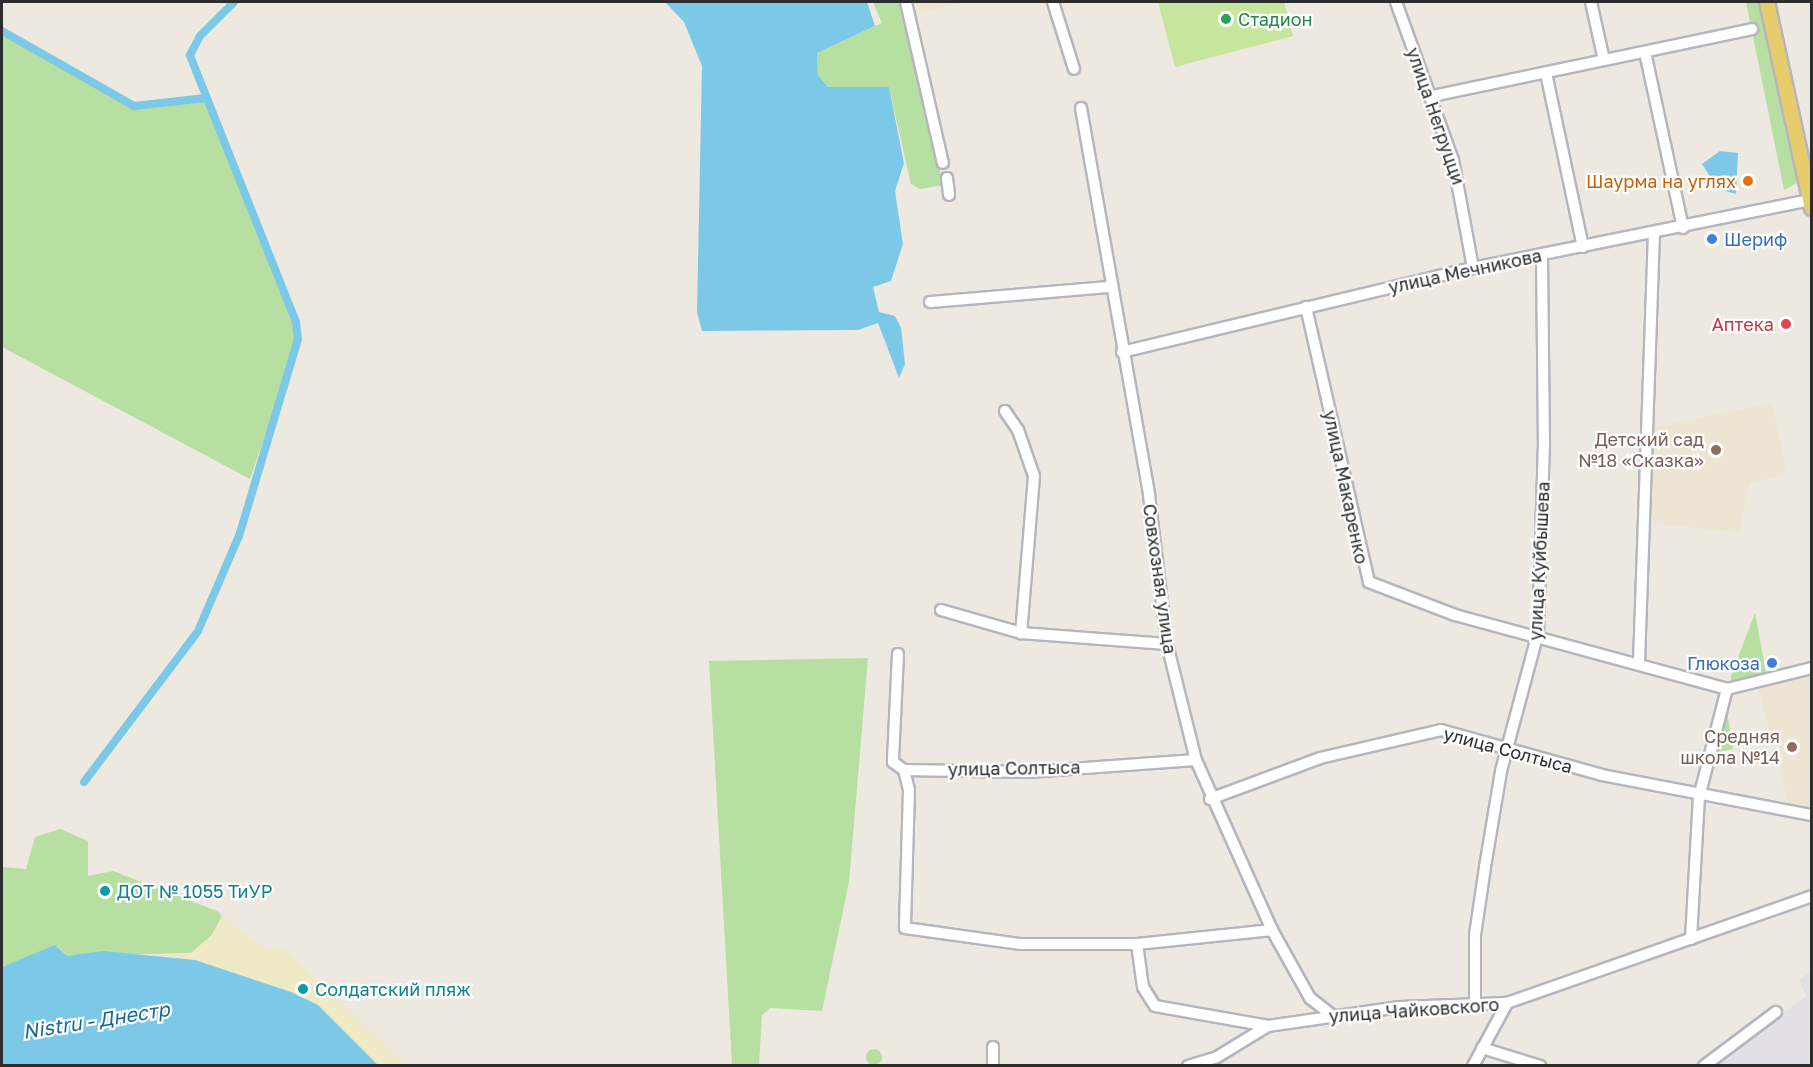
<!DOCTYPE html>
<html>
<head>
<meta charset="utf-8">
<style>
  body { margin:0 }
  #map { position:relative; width:1813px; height:1067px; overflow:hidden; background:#ede8e0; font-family:"Golos Text",sans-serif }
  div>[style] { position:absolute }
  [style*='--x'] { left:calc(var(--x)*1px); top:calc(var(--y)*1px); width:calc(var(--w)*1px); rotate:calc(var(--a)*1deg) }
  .industrial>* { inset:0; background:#e2e0e6 }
  .education>* { inset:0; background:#ede4d1 }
  .green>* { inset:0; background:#b6dfa1 }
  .round { border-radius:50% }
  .sand>* { inset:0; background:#efe9c6 }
  .pitch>* { inset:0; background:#c6e69e }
  .water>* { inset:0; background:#7cc9e7 }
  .canal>* { height:8px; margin:-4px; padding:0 4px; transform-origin:4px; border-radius:4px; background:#7cc9e7 }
  .roads { filter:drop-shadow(2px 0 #b4b6bf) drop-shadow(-2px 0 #b4b6bf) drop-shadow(0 2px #b4b6bf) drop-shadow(0 -2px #b4b6bf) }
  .minor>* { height:10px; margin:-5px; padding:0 5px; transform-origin:5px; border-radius:5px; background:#fff }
  .major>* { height:14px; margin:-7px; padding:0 7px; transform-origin:7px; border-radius:7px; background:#e7cc6b }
  .dots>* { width:16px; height:16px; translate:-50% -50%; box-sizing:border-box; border:3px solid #fff; border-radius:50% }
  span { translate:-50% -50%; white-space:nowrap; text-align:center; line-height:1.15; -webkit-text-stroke:4.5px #fff; paint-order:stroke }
  .leisure-label { font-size:18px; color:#27864d }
  .left { translate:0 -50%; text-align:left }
  .street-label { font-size:18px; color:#2d2d2d }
  .food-label { font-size:18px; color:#c56008 }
  .right { translate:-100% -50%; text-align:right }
  .shop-label { font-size:18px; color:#366cbe }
  .health-label { font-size:18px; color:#be3a42 }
  .education-label { font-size:18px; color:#785e54 }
  .culture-label { font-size:18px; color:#0d838f }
  .water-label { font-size:20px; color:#186996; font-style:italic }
  .frame { position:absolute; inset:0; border:3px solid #2d2d2d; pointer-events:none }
</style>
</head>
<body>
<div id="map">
  <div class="industrial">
    <div style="clip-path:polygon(1811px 971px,1811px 1065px,1710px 1066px,1806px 996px,1799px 980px)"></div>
  </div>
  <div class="education">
    <div style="clip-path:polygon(915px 2px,963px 2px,921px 13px)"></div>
    <div style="clip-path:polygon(1772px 403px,1787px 473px,1750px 483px,1739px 532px,1646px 523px,1650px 428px)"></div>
    <div style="clip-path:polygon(1811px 676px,1811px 811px,1789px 806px,1758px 688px)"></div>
  </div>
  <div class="green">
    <div style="clip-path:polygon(873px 2px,898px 2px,907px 19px,943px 185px,920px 189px,911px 184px,889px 87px,828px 87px,818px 75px,817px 53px,882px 23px)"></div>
    <div style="clip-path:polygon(1746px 2px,1758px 2px,1797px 183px,1784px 190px)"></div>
    <div style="clip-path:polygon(2px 31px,134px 106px,206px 98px,297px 322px,298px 339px,250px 479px,2px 347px)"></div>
    <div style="clip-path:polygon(1755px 613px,1767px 678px,1731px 688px,1731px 676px)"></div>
    <div style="clip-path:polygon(868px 658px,849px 882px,822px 1011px,770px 1008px,762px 1015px,759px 1065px,732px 1065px,709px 661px)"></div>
    <div style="clip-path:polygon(1726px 706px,1733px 749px,1715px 753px)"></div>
    <div style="clip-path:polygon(60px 829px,88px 841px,88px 876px,113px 871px,217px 911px,222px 916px,212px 935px,191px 953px,67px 956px,57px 946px,2px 967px,2px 867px,26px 869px,35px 837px)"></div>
    <div class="round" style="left:866px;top:1049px;width:16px;height:16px"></div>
  </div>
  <div class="sand">
    <div style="clip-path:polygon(222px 916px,259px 945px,286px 950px,406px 1065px,378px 1065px,304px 997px,160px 954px,191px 953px,212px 935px)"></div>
  </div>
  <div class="pitch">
    <div style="clip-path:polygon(1158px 2px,1284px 2px,1293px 36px,1175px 67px)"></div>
  </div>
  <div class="water">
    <div style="clip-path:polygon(665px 2px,867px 2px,875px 26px,817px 53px,818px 75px,828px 87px,889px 87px,904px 163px,895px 191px,903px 244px,891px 281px,873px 287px,879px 312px,895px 316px,901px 328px,905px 364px,899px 378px,878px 323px,858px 330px,702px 331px,697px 312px,702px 66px,684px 22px)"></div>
    <div style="clip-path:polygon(1720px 151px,1738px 153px,1736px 194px,1718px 189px,1702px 164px)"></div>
    <div style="clip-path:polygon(55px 945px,67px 956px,103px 951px,195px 960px,291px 992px,318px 1005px,378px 1065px,2px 1065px,2px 967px)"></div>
  </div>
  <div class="canal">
    <div style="--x:2;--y:31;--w:152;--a:29.6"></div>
    <div style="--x:134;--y:106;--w:72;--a:-6.3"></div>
    <div style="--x:84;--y:782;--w:189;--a:-52.9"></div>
    <div style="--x:198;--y:631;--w:103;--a:-66.7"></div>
    <div style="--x:239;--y:536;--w:206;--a:-73.3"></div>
    <div style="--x:298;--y:339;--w:17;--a:-97"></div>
    <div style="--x:296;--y:322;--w:287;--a:-111.7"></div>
    <div style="--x:190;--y:55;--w:21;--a:-62"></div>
    <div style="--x:200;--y:36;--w:48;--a:-45"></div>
  </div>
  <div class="roads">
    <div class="minor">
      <div style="--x:906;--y:2;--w:165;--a:77.1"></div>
      <div style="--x:1053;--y:2;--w:70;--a:72.6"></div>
      <div style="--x:1396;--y:2;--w:168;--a:70.2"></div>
      <div style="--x:1453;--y:160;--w:110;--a:79.5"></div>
      <div style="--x:1591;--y:2;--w:59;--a:77.4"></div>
      <div style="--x:1645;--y:52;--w:180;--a:77.8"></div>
      <div style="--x:1546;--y:73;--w:178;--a:78"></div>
      <div style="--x:1432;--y:96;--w:327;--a:-11.8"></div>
      <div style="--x:1081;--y:108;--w:393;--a:80"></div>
      <div style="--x:1149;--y:495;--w:150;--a:83.1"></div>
      <div style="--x:1167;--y:644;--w:120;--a:76"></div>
      <div style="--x:1196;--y:760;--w:186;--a:65.9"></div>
      <div style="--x:1272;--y:930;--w:78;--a:60.8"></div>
      <div style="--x:1310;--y:998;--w:28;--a:38"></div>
      <div style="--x:947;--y:178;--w:17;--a:83"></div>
      <div style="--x:930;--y:302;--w:180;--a:-4.8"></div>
      <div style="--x:1306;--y:307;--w:282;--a:77.1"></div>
      <div style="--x:1369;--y:582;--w:92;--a:21"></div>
      <div style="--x:1455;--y:615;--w:282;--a:15.2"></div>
      <div style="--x:1122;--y:352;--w:361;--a:-13.5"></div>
      <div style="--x:1473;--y:268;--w:344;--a:-11.4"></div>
      <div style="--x:1005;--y:411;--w:23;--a:56"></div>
      <div style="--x:1018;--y:430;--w:49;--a:70.8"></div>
      <div style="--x:1034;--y:476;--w:158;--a:94.7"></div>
      <div style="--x:941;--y:610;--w:83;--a:16"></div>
      <div style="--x:1021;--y:633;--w:146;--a:4.3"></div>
      <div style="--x:898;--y:654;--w:108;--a:92.7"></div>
      <div style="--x:893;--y:762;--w:14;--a:36"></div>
      <div style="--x:904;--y:770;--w:21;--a:76"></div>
      <div style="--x:909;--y:790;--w:138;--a:91.7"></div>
      <div style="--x:905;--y:928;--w:117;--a:7.9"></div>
      <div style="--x:1021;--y:944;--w:116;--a:0"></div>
      <div style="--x:1137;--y:944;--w:136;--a:-5.9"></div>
      <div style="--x:1639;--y:662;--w:428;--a:-88"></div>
      <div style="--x:1727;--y:689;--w:88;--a:-13.9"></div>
      <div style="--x:904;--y:770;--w:125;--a:0.9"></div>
      <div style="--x:1029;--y:772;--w:167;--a:-4.1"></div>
      <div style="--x:1210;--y:799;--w:117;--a:-20.4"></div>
      <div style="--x:1320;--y:758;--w:124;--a:-13"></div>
      <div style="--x:1441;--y:730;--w:167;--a:15.6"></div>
      <div style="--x:1602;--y:775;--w:214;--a:10.8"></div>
      <div style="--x:1691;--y:939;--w:142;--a:-86.8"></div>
      <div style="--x:1699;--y:797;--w:112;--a:-75.5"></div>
      <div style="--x:1137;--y:944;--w:43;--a:82.1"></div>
      <div style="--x:1143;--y:987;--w:22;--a:58"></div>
      <div style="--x:1155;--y:1006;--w:115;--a:10"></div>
      <div style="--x:1475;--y:1006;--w:71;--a:-90"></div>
      <div style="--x:1475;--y:935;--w:69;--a:-81.6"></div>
      <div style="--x:1485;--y:867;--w:97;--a:-80.5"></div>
      <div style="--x:1501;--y:771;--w:143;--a:-75"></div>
      <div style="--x:1538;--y:633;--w:186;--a:-88.2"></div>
      <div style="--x:1544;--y:447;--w:193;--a:-90.6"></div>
      <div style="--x:993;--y:1047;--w:19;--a:90"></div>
      <div style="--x:1482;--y:1048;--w:61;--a:17.2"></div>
      <div style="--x:1188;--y:1066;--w:30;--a:-17"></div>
      <div style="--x:1217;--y:1057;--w:60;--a:-31.3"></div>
      <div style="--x:1268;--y:1026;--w:133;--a:-8.2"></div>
      <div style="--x:1400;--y:1007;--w:107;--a:-2.1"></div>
      <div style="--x:1507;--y:1003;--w:323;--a:-19.3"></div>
      <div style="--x:1473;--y:1066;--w:72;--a:-61.6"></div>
      <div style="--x:1704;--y:1066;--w:90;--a:-36.9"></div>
    </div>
    <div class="major">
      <div style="--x:1767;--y:2;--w:211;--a:77.7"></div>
    </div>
  </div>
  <div class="dots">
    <div style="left:1226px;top:19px;background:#2e9e5b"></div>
    <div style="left:1748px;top:181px;background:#e8710a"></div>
    <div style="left:1712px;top:239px;background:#3f7fe0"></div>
    <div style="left:1786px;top:324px;background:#e0444e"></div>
    <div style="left:1716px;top:450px;background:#8d6e63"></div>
    <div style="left:1772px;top:663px;background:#3f7fe0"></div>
    <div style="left:1792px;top:747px;background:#8d6e63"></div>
    <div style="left:105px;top:891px;background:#0f9aa8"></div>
    <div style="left:303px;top:989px;background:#0f9aa8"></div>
  </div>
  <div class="leisure-label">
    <span class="left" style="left:1238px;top:19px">Стадион</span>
  </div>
  <div class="street-label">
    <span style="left:1436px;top:116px;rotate:71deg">улица Негруцци</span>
    <span style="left:1465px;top:271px;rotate:-12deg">улица Мечникова</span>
    <span style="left:1346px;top:487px;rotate:78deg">улица Макаренко</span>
    <span style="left:1539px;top:561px;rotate:-87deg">улица Куйбышева</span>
    <span style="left:1160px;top:579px;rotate:82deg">Совхозная улица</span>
    <span style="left:1508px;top:750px;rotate:15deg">улица Солтыса</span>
    <span style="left:1014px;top:768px;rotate:-1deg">улица Солтыса</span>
    <span style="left:1414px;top:1010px;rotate:-4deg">улица Чайковского</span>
  </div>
  <div class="food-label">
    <span class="right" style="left:1736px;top:181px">Шаурма на углях</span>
  </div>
  <div class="shop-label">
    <span class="left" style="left:1724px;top:239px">Шериф</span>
    <span class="right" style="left:1760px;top:663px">Глюкоза</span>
  </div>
  <div class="health-label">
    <span class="right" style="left:1774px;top:324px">Аптека</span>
  </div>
  <div class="education-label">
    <span class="right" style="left:1704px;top:450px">Детский сад<br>№18 «Сказка»</span>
    <span class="right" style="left:1780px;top:747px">Средняя<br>школа №14</span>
  </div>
  <div class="culture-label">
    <span class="left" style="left:117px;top:891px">ДОТ № 1055 ТиУР</span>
    <span class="left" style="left:315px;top:989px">Солдатский пляж</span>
  </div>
  <div class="water-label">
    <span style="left:96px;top:1020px;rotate:-9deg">Nistru - Днестр</span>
  </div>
  <div class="frame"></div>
</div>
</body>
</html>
